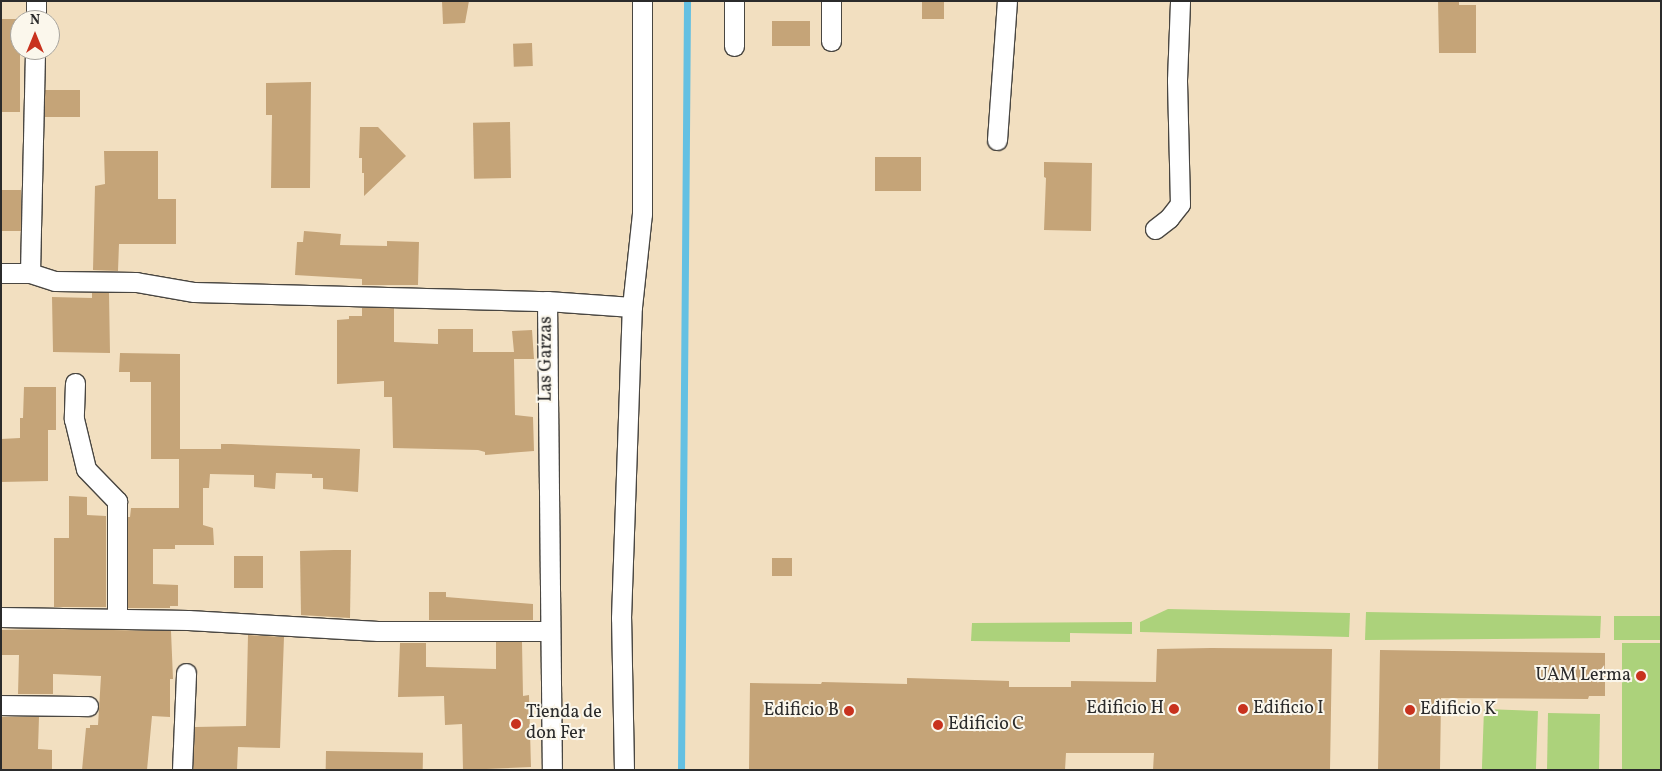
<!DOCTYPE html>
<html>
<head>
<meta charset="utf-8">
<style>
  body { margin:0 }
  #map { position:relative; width:1662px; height:771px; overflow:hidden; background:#f2dfc0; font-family:Vollkorn,serif }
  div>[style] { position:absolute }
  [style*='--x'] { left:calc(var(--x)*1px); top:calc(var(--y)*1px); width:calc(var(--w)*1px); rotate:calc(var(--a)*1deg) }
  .green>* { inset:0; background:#acd27b; transform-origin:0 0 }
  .stream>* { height:7px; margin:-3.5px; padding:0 3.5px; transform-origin:3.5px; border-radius:3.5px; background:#64c0e2 }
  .building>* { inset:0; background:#c5a478; transform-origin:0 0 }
  .roads { filter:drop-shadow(1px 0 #494641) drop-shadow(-1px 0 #494641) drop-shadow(0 1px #494641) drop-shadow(0 -1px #494641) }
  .street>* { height:19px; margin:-9.5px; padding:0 9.5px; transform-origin:9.5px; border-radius:9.5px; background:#fff }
  .dots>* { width:14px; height:14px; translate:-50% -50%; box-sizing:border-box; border:2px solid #fbf7ec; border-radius:50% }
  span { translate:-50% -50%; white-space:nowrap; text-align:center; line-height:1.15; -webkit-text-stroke:4px #fbf7ec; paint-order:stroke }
  .street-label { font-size:18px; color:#2b2b2b }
  .poi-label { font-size:18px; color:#2b2b2b }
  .right { translate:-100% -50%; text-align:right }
  .left { translate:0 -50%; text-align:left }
  .frame { position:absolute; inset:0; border:2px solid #2b2b2b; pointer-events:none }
  .north { position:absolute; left:10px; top:10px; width:50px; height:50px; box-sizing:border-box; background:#fbf7ec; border:1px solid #a8a59f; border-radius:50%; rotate:0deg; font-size:14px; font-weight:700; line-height:20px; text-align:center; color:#2b2b2b }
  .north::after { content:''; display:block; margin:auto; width:18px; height:22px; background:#c8321e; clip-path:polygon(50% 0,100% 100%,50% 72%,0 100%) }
</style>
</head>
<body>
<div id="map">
  <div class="green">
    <div style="clip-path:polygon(1168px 609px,1350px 613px,1349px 637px,1140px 632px,1140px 622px)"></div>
    <div style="clip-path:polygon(1366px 612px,1601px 616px,1600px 638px,1365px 640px)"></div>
    <div style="left:1614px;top:616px;width:47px;height:24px"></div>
    <div style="clip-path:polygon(1132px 622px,1132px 634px,1070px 633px,1070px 642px,971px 641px,972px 623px)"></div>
    <div style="left:1622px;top:643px;width:39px;height:127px"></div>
    <div style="left:1484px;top:709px;width:54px;height:61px;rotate:2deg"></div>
    <div style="left:1548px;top:713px;width:52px;height:57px;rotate:1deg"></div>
  </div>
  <div class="stream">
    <div style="--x:681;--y:770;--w:769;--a:-89.55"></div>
  </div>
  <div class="building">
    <div style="clip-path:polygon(442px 1px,469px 1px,465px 23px,443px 24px)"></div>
    <div style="left:922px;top:1px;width:22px;height:18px"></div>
    <div style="clip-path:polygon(1438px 1px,1459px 1px,1459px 5px,1476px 5px,1476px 53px,1439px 53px)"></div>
    <div style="left:1px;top:19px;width:19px;height:93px"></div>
    <div style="left:772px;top:21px;width:38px;height:25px"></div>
    <div style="left:532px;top:43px;width:23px;height:19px;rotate:88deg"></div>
    <div style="clip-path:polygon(311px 82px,310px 188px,271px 188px,272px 115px,266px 115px,266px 83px)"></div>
    <div style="left:45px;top:90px;width:35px;height:27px"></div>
    <div style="left:510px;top:122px;width:56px;height:37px;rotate:89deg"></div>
    <div style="clip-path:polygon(360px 127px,378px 127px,406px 156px,364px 196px,364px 173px,362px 173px,362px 158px,359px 158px)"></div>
    <div style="clip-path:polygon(104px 151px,158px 151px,158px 199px,176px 199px,176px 244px,119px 244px,118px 271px,93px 270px,95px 186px,105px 184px)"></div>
    <div style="left:875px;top:157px;width:46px;height:34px"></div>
    <div style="clip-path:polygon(1044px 162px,1092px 163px,1091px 231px,1044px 230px,1046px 178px,1044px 177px)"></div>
    <div style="left:1px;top:190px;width:20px;height:41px"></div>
    <div style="clip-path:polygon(304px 231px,341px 234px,340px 245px,387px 246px,387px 241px,419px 242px,418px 285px,362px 285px,362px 279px,295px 275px,297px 242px,303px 242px)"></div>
    <div style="clip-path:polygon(92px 293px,109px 293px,110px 353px,53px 352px,52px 297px,92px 298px)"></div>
    <div style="clip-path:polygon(362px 308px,394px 308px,394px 342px,438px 344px,438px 329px,473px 329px,473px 352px,514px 352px,512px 331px,532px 330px,534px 359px,514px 359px,515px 415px,533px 417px,534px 451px,485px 455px,485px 452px,478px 450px,393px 448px,392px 397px,384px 397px,384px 381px,337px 384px,337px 320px,349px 319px,349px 316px,362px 316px)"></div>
    <div style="clip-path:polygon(120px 353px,180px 354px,180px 449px,221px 449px,221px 444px,231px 444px,360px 449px,358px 492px,323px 489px,323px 478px,312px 478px,312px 474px,276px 473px,275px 489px,254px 487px,254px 475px,210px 474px,209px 488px,203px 488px,203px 525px,213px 528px,214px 545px,175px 545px,175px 549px,153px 549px,153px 584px,178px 585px,178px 606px,170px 606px,170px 608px,128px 608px,128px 517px,130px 517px,131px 508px,179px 508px,179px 459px,151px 459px,151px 382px,130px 382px,130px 372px,119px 372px)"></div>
    <div style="clip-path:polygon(24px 387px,56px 387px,56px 430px,48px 430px,48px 481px,1px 482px,1px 439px,20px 438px,20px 418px,23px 418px)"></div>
    <div style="clip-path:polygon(69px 496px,87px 497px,87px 515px,106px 516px,106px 607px,54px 607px,54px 538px,69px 538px)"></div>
    <div style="clip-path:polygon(334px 550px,351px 550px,350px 618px,301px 615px,300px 551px)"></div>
    <div style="left:263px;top:556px;width:32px;height:29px;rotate:90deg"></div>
    <div style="left:772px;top:558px;width:20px;height:18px"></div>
    <div style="clip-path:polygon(429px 592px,446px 592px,446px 597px,533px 604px,533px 620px,429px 620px)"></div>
    <div style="clip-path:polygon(54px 629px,171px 631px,173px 679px,170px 679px,170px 717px,152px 716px,147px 770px,82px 770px,86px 728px,90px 728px,90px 725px,98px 725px,101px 676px,53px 674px,53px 694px,18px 694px,19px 655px,1px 655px,1px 630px)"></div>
    <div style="clip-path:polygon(248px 635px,284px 637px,280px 748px,238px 747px,237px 770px,193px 770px,195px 727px,246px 726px)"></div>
    <div style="clip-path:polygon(496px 642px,522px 642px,523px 696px,529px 695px,531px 767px,463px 770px,462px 724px,445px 725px,444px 696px,398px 697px,400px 643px,426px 643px,426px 667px,496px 669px)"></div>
    <div style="clip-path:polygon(1211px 648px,1332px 649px,1330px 770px,1153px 770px,1154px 753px,1066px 753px,1065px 770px,749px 770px,750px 683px,821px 684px,822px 682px,907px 684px,907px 678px,1009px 681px,1009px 687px,1071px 687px,1071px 681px,1156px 682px,1157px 649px)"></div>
    <div style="clip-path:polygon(1380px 650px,1605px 653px,1605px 696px,1589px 696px,1588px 699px,1441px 698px,1440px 770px,1378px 770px)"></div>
    <div style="clip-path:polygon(1px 717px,39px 717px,38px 749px,52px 750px,52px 770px,1px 770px)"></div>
    <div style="left:326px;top:751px;width:97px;height:19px;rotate:1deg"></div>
  </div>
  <div class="roads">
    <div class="street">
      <div style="--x:36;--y:20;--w:19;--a:-90"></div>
      <div style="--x:831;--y:41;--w:40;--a:-90"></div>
      <div style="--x:734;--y:46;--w:45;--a:-90"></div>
      <div style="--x:997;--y:140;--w:139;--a:-85.9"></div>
      <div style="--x:1155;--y:229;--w:18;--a:-38"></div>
      <div style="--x:1169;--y:218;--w:18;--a:-52"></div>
      <div style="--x:1180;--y:204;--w:124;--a:-91.4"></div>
      <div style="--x:1177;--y:80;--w:79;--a:-87.8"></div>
      <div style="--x:1;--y:273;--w:29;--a:0"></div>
      <div style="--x:30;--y:273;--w:26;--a:18"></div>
      <div style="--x:55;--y:281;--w:81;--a:0.7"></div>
      <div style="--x:136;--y:282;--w:59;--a:9.8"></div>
      <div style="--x:194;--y:292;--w:353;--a:1.5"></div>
      <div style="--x:547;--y:301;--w:85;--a:4"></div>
      <div style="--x:30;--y:273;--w:223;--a:-88.7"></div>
      <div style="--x:547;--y:301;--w:469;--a:89.4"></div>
      <div style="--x:75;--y:383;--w:36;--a:92"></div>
      <div style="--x:74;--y:419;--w:51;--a:76.5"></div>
      <div style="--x:86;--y:469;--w:45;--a:45.9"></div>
      <div style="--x:117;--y:501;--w:117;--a:90"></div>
      <div style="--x:1;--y:617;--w:187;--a:0.9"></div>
      <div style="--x:188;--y:620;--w:190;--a:3.3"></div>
      <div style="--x:378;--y:631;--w:172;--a:0"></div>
      <div style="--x:1;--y:705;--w:87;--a:0.7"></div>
      <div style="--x:182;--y:770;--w:97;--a:-87.6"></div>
      <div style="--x:624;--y:770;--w:152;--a:-91.1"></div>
      <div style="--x:621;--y:618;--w:311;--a:-88"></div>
      <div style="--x:632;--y:307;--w:94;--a:-83.9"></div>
      <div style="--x:642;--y:214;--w:213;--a:-90"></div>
    </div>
  </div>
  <div class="dots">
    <div style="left:1641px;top:676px;background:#c8321e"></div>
    <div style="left:1174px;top:709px;background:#c8321e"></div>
    <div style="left:1243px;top:709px;background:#c8321e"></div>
    <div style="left:1410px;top:710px;background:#c8321e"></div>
    <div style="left:849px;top:711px;background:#c8321e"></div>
    <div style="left:516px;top:724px;background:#c8321e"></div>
    <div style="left:938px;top:725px;background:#c8321e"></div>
  </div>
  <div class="street-label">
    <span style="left:547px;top:359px;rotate:-90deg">Las Garzas</span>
  </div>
  <div class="poi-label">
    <span class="right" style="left:1631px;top:676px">UAM Lerma</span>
    <span class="right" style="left:1164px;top:709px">Edificio H</span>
    <span class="left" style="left:1253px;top:709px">Edificio I</span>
    <span class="left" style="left:1420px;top:710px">Edificio K</span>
    <span class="right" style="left:839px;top:711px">Edificio B</span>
    <span class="left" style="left:526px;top:724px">Tienda de<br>don Fer</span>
    <span class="left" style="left:948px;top:725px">Edificio C</span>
  </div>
  <div class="frame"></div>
  <div class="north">N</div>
</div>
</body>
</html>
